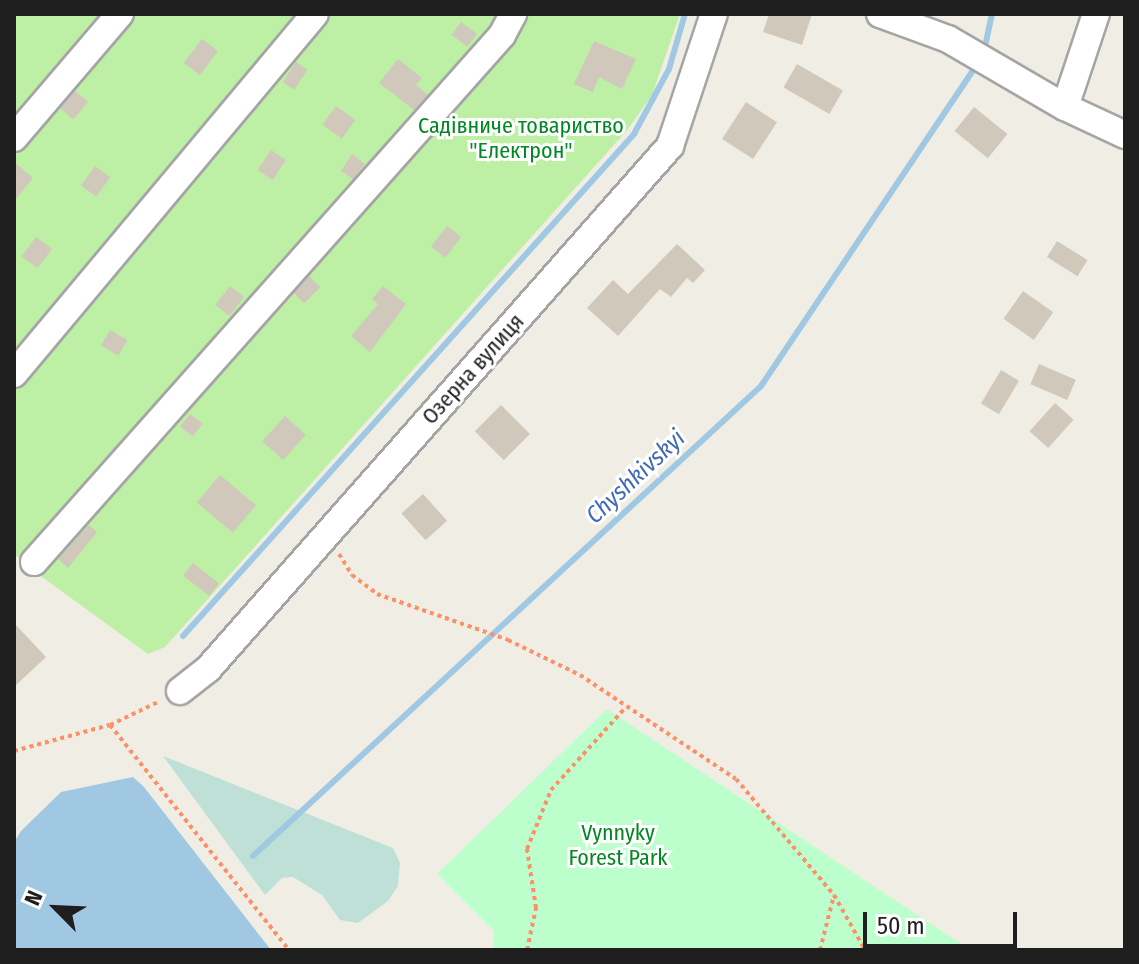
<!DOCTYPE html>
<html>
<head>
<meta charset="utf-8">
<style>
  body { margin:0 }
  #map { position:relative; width:1139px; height:964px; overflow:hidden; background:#f0eee4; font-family:"Fira Sans Condensed",sans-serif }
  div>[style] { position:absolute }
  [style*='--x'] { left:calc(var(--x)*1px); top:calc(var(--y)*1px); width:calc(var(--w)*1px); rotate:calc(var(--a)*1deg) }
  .grass>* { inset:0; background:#bdefa5 }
  .wetland>* { inset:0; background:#bfe0d6 }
  .park>* { inset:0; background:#bdfecd }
  .water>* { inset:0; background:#a0c8e2 }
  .stream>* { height:6px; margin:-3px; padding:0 3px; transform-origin:3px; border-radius:3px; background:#a0c8e2 }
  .building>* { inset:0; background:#d1c8bc; transform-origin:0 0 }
  .path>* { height:4px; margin-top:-2px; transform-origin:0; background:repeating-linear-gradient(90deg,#ff8f66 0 4px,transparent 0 8px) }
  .roads { filter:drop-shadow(2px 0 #a5a5a5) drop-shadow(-2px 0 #a5a5a5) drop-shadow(0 2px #a5a5a5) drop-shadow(0 -2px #a5a5a5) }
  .minor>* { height:26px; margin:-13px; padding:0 13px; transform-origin:13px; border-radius:13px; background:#fff }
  span { translate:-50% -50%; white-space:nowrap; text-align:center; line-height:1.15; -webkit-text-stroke:6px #fff; paint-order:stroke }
  .park-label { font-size:22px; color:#018822 }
  .street-label { font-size:22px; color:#1e1e1e }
  .water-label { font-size:24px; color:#4269b7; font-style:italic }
  .frame { position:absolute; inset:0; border:16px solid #1e1e1e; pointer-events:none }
  .north { position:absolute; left:16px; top:868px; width:80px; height:80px; -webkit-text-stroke:6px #fff; paint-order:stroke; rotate:294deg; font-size:22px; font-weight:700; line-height:32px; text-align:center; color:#1e1e1e }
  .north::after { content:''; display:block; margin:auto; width:28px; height:36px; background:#1e1e1e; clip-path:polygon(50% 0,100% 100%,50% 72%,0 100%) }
  .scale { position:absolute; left:863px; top:912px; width:154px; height:36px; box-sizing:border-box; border:4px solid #1e1e1e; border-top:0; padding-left:10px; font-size:24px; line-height:28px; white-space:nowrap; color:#1e1e1e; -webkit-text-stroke:6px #fff; paint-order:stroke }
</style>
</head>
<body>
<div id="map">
  <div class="grass">
    <div style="clip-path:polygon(14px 14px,111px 14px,14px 128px)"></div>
    <div style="clip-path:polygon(127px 14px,308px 14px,14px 365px,14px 147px)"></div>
    <div style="clip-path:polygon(321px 14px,505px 14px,27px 563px,14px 554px,14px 382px)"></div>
    <div style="clip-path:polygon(523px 14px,680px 14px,652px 95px,628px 129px,165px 647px,148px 654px,38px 574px)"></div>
  </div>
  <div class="wetland">
    <div style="clip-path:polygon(163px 756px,393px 848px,400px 863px,398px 886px,388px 901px,358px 923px,340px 920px,322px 895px,293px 877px,282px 878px,265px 895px)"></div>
  </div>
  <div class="park">
    <div style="clip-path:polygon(607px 709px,970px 950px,493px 950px,494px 931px,437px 874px)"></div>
  </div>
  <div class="water">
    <div style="clip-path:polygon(133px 777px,144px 787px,271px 950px,14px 950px,14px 842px,21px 831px,61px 792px)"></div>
  </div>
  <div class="stream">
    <div style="--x:986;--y:42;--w:29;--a:-78"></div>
    <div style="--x:183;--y:636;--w:675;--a:-48.06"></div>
    <div style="--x:634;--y:134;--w:74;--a:-61.7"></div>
    <div style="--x:669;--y:69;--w:57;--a:-73.8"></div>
    <div style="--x:253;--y:856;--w:692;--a:-42.77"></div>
    <div style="--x:761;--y:386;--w:384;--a:-56.1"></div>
  </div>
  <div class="building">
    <div style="clip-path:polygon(769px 14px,812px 14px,802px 45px,763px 32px)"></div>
    <div style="left:461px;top:22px;width:20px;height:16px;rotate:37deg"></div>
    <div style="left:202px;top:39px;width:20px;height:30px;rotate:37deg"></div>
    <div style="clip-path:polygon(594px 41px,636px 59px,622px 89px,599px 77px,593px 92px,574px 84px)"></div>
    <div style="clip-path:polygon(398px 59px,422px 78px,416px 85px,428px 95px,414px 110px,379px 83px)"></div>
    <div style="left:296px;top:62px;width:14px;height:24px;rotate:34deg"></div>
    <div style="left:797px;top:64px;width:53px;height:27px;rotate:30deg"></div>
    <div style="left:75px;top:91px;width:17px;height:23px;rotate:40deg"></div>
    <div style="left:746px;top:102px;width:37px;height:44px;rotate:33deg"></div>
    <div style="left:336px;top:106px;width:24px;height:23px;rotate:36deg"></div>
    <div style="left:974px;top:107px;width:43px;height:31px;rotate:39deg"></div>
    <div style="left:271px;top:150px;width:18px;height:24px;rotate:34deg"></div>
    <div style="clip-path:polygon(352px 154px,365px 164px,353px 179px,341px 171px)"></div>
    <div style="clip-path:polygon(14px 162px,33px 178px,14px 201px)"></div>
    <div style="left:95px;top:166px;width:19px;height:24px;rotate:36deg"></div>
    <div style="left:447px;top:226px;width:18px;height:26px;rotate:38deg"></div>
    <div style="left:36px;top:237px;width:20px;height:24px;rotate:37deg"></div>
    <div style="left:1057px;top:241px;width:36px;height:19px;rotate:32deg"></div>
    <div style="clip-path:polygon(677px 244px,705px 270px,693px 283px,687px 278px,671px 297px,660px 289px,618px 336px,587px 308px,613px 280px,628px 294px)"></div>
    <div style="left:309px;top:276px;width:16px;height:23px;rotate:45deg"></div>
    <div style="left:230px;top:286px;width:18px;height:24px;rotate:38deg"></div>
    <div style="clip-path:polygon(383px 286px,406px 304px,370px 352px,351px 336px,378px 304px,372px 299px)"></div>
    <div style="left:1023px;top:291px;width:37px;height:34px;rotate:35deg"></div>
    <div style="left:110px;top:330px;width:20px;height:18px;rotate:30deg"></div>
    <div style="left:1039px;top:364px;width:40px;height:22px;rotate:23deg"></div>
    <div style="left:1001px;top:370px;width:21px;height:39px;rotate:31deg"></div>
    <div style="left:1055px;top:403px;width:25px;height:38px;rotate:42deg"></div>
    <div style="left:501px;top:405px;width:41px;height:37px;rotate:45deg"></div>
    <div style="left:190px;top:414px;width:16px;height:16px;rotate:38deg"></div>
    <div style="left:285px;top:416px;width:28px;height:34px;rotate:42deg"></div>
    <div style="left:220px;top:475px;width:47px;height:36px;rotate:40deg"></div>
    <div style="left:423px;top:494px;width:36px;height:29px;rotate:48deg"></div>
    <div style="clip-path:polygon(89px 525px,97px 532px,68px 568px,58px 559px)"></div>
    <div style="left:193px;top:563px;width:33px;height:16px;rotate:38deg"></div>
    <div style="clip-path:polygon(14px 623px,46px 657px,14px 687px)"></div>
  </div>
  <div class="path">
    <div style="--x:339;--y:554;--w:25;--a:58"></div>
    <div style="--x:352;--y:575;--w:31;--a:37"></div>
    <div style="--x:377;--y:594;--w:139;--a:19.3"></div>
    <div style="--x:508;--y:640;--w:80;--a:25.9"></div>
    <div style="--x:580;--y:675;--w:187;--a:33.7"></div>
    <div style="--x:736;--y:779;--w:152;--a:49.8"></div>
    <div style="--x:834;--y:895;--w:63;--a:60.6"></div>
    <div style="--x:110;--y:725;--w:288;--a:51.5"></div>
    <div style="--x:14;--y:751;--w:99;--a:-15.2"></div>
    <div style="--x:110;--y:725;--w:55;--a:-25.6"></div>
    <div style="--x:527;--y:950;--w:43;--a:-77.9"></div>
    <div style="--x:536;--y:908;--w:60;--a:-98.7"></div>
    <div style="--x:527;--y:849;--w:64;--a:-67.9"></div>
    <div style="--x:551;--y:790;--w:110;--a:-47.9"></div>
    <div style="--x:820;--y:950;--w:57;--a:-75.7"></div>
  </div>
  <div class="roads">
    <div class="minor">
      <div style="--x:880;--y:14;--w:72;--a:20.2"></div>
      <div style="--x:948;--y:39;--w:135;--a:30.2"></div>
      <div style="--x:1065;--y:107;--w:66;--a:25"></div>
      <div style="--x:1065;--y:107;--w:98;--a:-71.6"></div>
      <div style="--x:14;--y:138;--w:163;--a:-49.5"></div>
      <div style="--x:14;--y:374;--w:469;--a:-50.1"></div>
      <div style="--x:34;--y:562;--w:705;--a:-48.39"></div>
      <div style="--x:502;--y:35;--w:24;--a:-62"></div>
      <div style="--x:180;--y:691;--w:36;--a:-38"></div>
      <div style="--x:208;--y:669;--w:698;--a:-48.54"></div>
      <div style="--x:670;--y:146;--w:139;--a:-71.6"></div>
    </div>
  </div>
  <div class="park-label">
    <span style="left:521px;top:138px">Садівниче товариство<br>"Електрон"</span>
    <span style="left:618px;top:845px">Vynnyky<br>Forest Park</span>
  </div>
  <div class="street-label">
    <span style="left:473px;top:369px;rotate:-48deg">Озерна вулиця</span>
  </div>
  <div class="water-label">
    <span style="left:636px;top:477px;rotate:-43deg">Chyshkivskyi</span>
  </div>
  <div class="frame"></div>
  <div class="north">N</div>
  <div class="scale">50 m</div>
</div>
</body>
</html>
